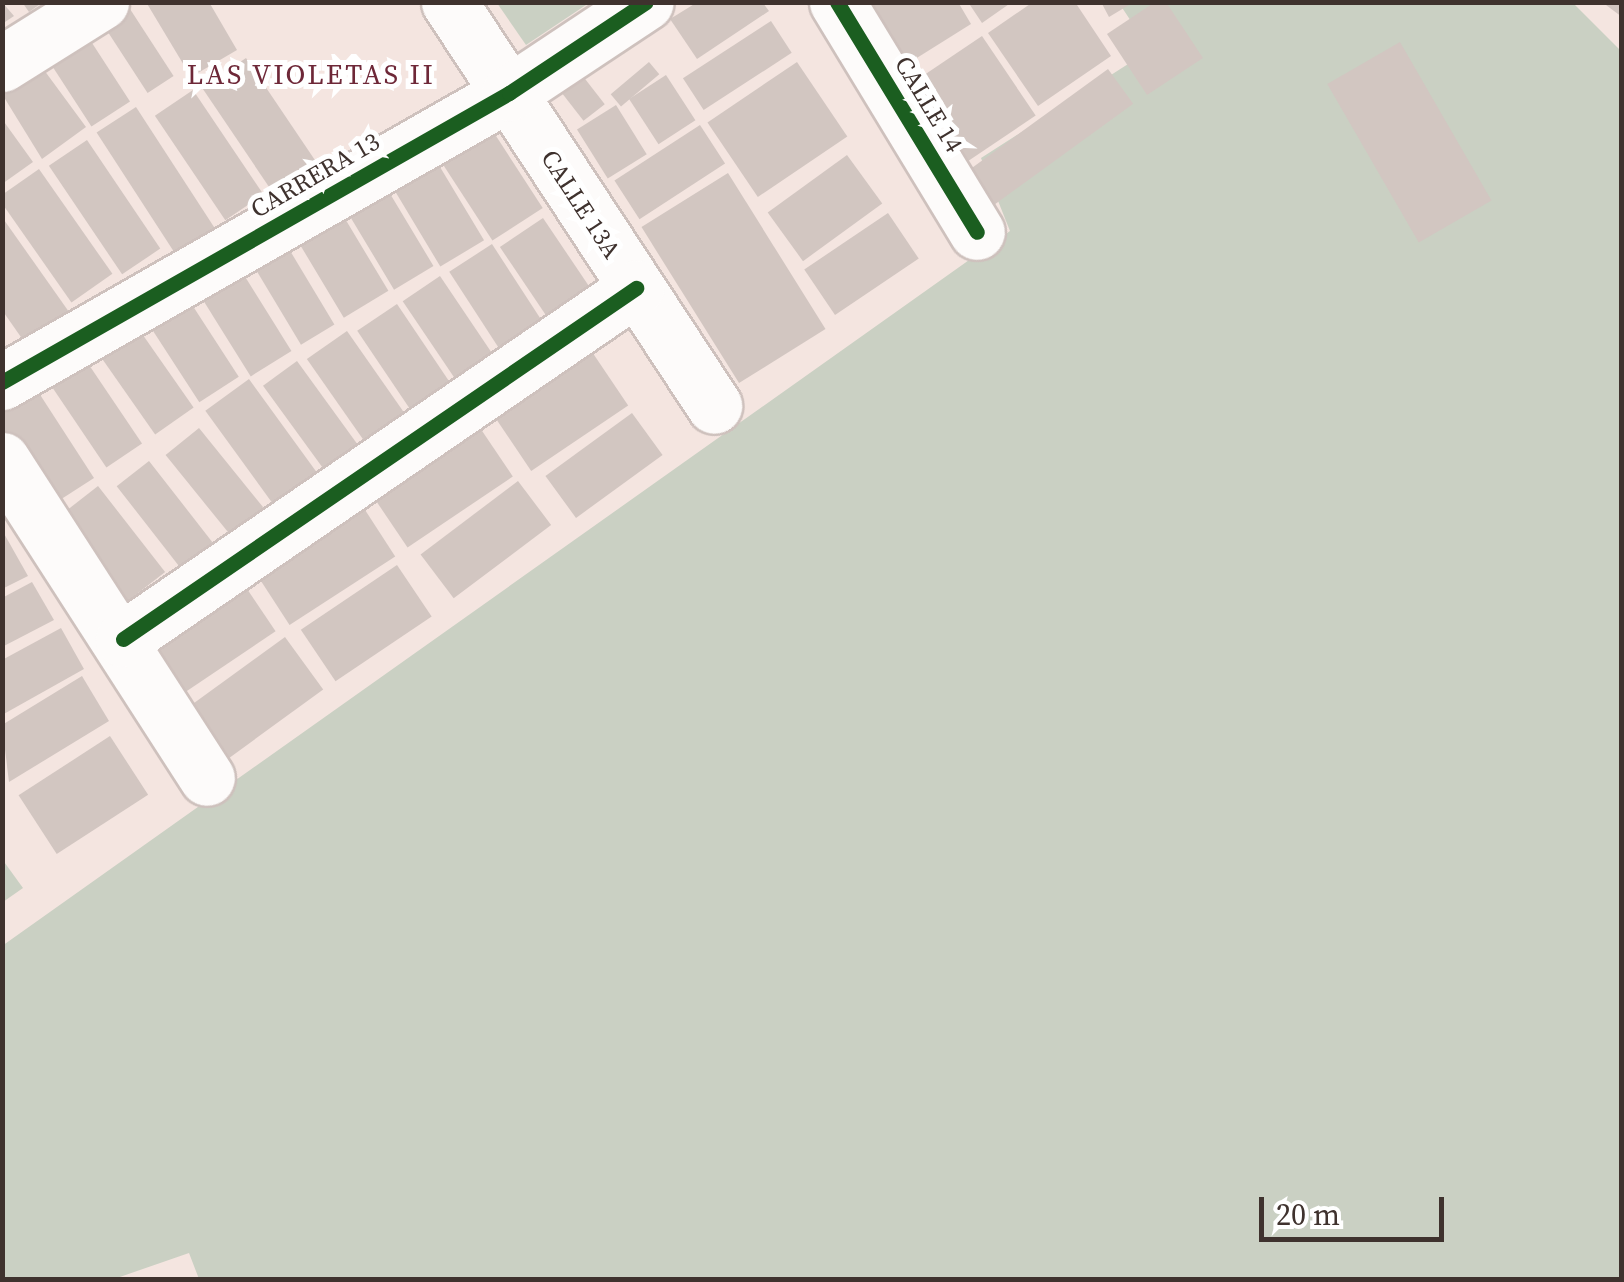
<!DOCTYPE html>
<html>
<head>
<meta charset="utf-8">
<style>
  body { margin:0 }
  #map { position:relative; width:1624px; height:1282px; overflow:hidden; background:#f4e5e0; font-family:"Source Serif 4",serif }
  div>[style] { position:absolute }
  [style*='--x'] { left:calc(var(--x)*1px); top:calc(var(--y)*1px); width:calc(var(--w)*1px); rotate:calc(var(--a)*1deg) }
  .green>* { inset:0; background:#cad0c3 }
  .building>* { inset:0; background:#d2c6c1; transform-origin:0 0 }
  .roads { filter:drop-shadow(2px 0 #cec1bd) drop-shadow(-2px 0 #cec1bd) drop-shadow(0 2px #cec1bd) drop-shadow(0 -2px #cec1bd) }
  .street>* { height:55px; margin:-27.5px; padding:0 27.5px; transform-origin:27.5px; border-radius:27.5px; background:#fdfbfa }
  .cycleway>* { height:15px; margin:-7.5px; padding:0 7.5px; transform-origin:7.5px; border-radius:7.5px; background:#1b5e20 }
  span { translate:-50% -50%; white-space:nowrap; text-align:center; line-height:1.15; -webkit-text-stroke:10px #fff; paint-order:stroke }
  .street-label { font-size:25px; color:#3f322e }
  .neighbourhood-label { font-size:28px; color:#6e2838; letter-spacing:2.5px }
  .frame { position:absolute; inset:0; border:5px solid #3f322e; pointer-events:none }
  .scale { position:absolute; left:1259px; top:1197px; width:185px; height:45px; box-sizing:border-box; border:5px solid #3f322e; border-top:0; padding-left:12px; font-size:30px; line-height:35px; white-space:nowrap; color:#3f322e; -webkit-text-stroke:8px #fff; paint-order:stroke }
</style>
</head>
<body>
<div id="map">
  <div class="green">
    <div style="clip-path:polygon(497px 3px,589px 3px,526px 45px)"></div>
    <div style="clip-path:polygon(1119px 3px,1573px 3px,1621px 51px,1621px 1279px,199px 1279px,189px 1253px,114px 1279px,3px 1279px,2px 946px,1010px 231px,981px 158px,1150px 50px)"></div>
    <div style="clip-path:polygon(2px 859px,23px 888px,3px 902px,2px 902px)"></div>
  </div>
  <div class="building">
    <div style="clip-path:polygon(2px 2px,14px 16px,2px 24px)"></div>
    <div style="clip-path:polygon(22px 2px,43px 2px,29px 12px)"></div>
    <div style="clip-path:polygon(146px 2px,209px 2px,237px 50px,191px 77px)"></div>
    <div style="clip-path:polygon(866px 2px,958px 2px,971px 24px,904px 66px)"></div>
    <div style="clip-path:polygon(968px 2px,1012px 2px,982px 23px)"></div>
    <div style="clip-path:polygon(1033px 2px,1075px 2px,1111px 56px,1038px 106px,988px 33px)"></div>
    <div style="clip-path:polygon(1101px 2px,1134px 2px,1109px 17px)"></div>
    <div style="clip-path:polygon(1155px 2px,1166px 2px,1203px 58px,1147px 95px,1107px 34px)"></div>
    <div style="clip-path:polygon(1602px 2px,1622px 2px,1622px 17px)"></div>
    <div style="clip-path:polygon(696px 3px,763px 3px,769px 11px,697px 59px,670px 19px)"></div>
    <div style="left:130px;top:9px;width:80px;height:31px;rotate:57deg"></div>
    <div style="left:771px;top:21px;width:38px;height:105px;rotate:57deg"></div>
    <div style="left:81px;top:26px;width:90px;height:46px;rotate:57deg"></div>
    <div style="left:982px;top:36px;width:96px;height:85px;rotate:56deg"></div>
    <div style="left:1400px;top:42px;width:183px;height:84px;rotate:60deg"></div>
    <div style="clip-path:polygon(33px 55px,86px 127px,42px 159px,2px 94px,2px 78px)"></div>
    <div style="left:246px;top:58px;width:128px;height:53px;rotate:56deg"></div>
    <div style="left:649px;top:62px;width:16px;height:50px;rotate:50deg"></div>
    <div style="left:797px;top:62px;width:90px;height:108px;rotate:56deg"></div>
    <div style="left:1108px;top:69px;width:43px;height:182px;rotate:54deg"></div>
    <div style="left:582px;top:75px;width:37px;height:27px;rotate:52deg"></div>
    <div style="left:666px;top:75px;width:54px;height:44px;rotate:57deg"></div>
    <div style="left:193px;top:90px;width:126px;height:46px;rotate:56deg"></div>
    <div style="left:616px;top:105px;width:58px;height:46px;rotate:58deg"></div>
    <div style="left:136px;top:107px;width:145px;height:47px;rotate:57deg"></div>
    <div style="clip-path:polygon(2px 119px,33px 162px,2px 184px)"></div>
    <div style="left:485px;top:119px;width:106px;height:60px;rotate:57deg"></div>
    <div style="left:700px;top:125px;width:46px;height:102px;rotate:57deg"></div>
    <div style="left:87px;top:140px;width:131px;height:46px;rotate:56deg"></div>
    <div style="left:431px;top:152px;width:103px;height:51px;rotate:59deg"></div>
    <div style="left:847px;top:155px;width:60px;height:98px;rotate:54deg"></div>
    <div style="left:39px;top:169px;width:128px;height:50px;rotate:55deg"></div>
    <div style="left:728px;top:173px;width:184px;height:102px;rotate:58deg"></div>
    <div style="left:383px;top:182px;width:98px;height:46px;rotate:59deg"></div>
    <div style="left:341px;top:212px;width:92px;height:52px;rotate:59deg"></div>
    <div style="left:888px;top:213px;width:55px;height:101px;rotate:56deg"></div>
    <div style="clip-path:polygon(2px 217px,74px 319px,30px 350px,2px 310px)"></div>
    <div style="left:543px;top:218px;width:98px;height:52px;rotate:56deg"></div>
    <div style="left:286px;top:244px;width:94px;height:39px;rotate:59deg"></div>
    <div style="left:492px;top:244px;width:105px;height:51px;rotate:57deg"></div>
    <div style="left:239px;top:267px;width:99px;height:48px;rotate:58deg"></div>
    <div style="left:440px;top:276px;width:100px;height:45px;rotate:56deg"></div>
    <div style="left:187px;top:297px;width:95px;height:47px;rotate:57deg"></div>
    <div style="left:397px;top:304px;width:104px;height:48px;rotate:56deg"></div>
    <div style="left:138px;top:328px;width:97px;height:47px;rotate:55deg"></div>
    <div style="left:347px;top:331px;width:111px;height:49px;rotate:55deg"></div>
    <div style="left:584px;top:340px;width:79px;height:117px;rotate:56deg"></div>
    <div style="left:85px;top:359px;width:102px;height:43px;rotate:56deg"></div>
    <div style="left:297px;top:361px;width:113px;height:42px;rotate:54deg"></div>
    <div style="left:249px;top:379px;width:117px;height:54px;rotate:54deg"></div>
    <div style="clip-path:polygon(37px 390px,94px 478px,49px 507px,2px 437px,2px 413px)"></div>
    <div style="left:632px;top:413px;width:52px;height:107px;rotate:54deg"></div>
    <div style="left:472px;top:416px;width:73px;height:127px;rotate:56deg"></div>
    <div style="left:199px;top:428px;width:102px;height:43px;rotate:51deg"></div>
    <div style="left:149px;top:461px;width:103px;height:41px;rotate:52deg"></div>
    <div style="left:518px;top:481px;width:55px;height:122px;rotate:53deg"></div>
    <div style="left:98px;top:486px;width:109px;height:51px;rotate:52deg"></div>
    <div style="left:356px;top:496px;width:72px;height:126px;rotate:57deg"></div>
    <div style="clip-path:polygon(2px 530px,28px 576px,2px 589px)"></div>
    <div style="left:397px;top:565px;width:62px;height:116px;rotate:56deg"></div>
    <div style="left:237px;top:574px;width:69px;height:124px;rotate:56deg"></div>
    <div style="clip-path:polygon(32px 582px,54px 620px,2px 647px,2px 598px)"></div>
    <div style="clip-path:polygon(61px 628px,84px 669px,2px 715px,2px 660px)"></div>
    <div style="left:285px;top:637px;width:65px;height:126px;rotate:54deg"></div>
    <div style="clip-path:polygon(82px 676px,109px 721px,9px 782px,2px 725px)"></div>
    <div style="left:110px;top:736px;width:70px;height:109px;rotate:57deg"></div>
  </div>
  <div class="roads">
    <div class="street">
      <div style="--x:449;--y:2;--w:483;--a:56.7"></div>
      <div style="--x:837;--y:2;--w:269;--a:58.7"></div>
      <div style="--x:2;--y:64;--w:117;--a:-32.1"></div>
      <div style="--x:2;--y:382;--w:584;--a:-29.68"></div>
      <div style="--x:509;--y:93;--w:164;--a:-33.6"></div>
      <div style="--x:2;--y:460;--w:378;--a:57.2"></div>
      <div style="--x:123;--y:639;--w:622;--a:-34.38"></div>
    </div>
  </div>
  <div class="cycleway">
    <div style="--x:837;--y:2;--w:269;--a:58.7"></div>
    <div style="--x:2;--y:382;--w:584;--a:-29.68"></div>
    <div style="--x:509;--y:93;--w:164;--a:-33.6"></div>
    <div style="--x:123;--y:639;--w:622;--a:-34.38"></div>
  </div>
  <div class="street-label">
    <span style="left:929px;top:104px;rotate:59deg">CALLE 14</span>
    <span style="left:315px;top:175px;rotate:-30deg">CARRERA 13</span>
    <span style="left:581px;top:204px;rotate:57deg">CALLE 13A</span>
  </div>
  <div class="neighbourhood-label">
    <span style="left:311px;top:74px">LAS VIOLETAS II</span>
  </div>
  <div class="frame"></div>
  <div class="scale">20 m</div>
</div>
</body>
</html>
